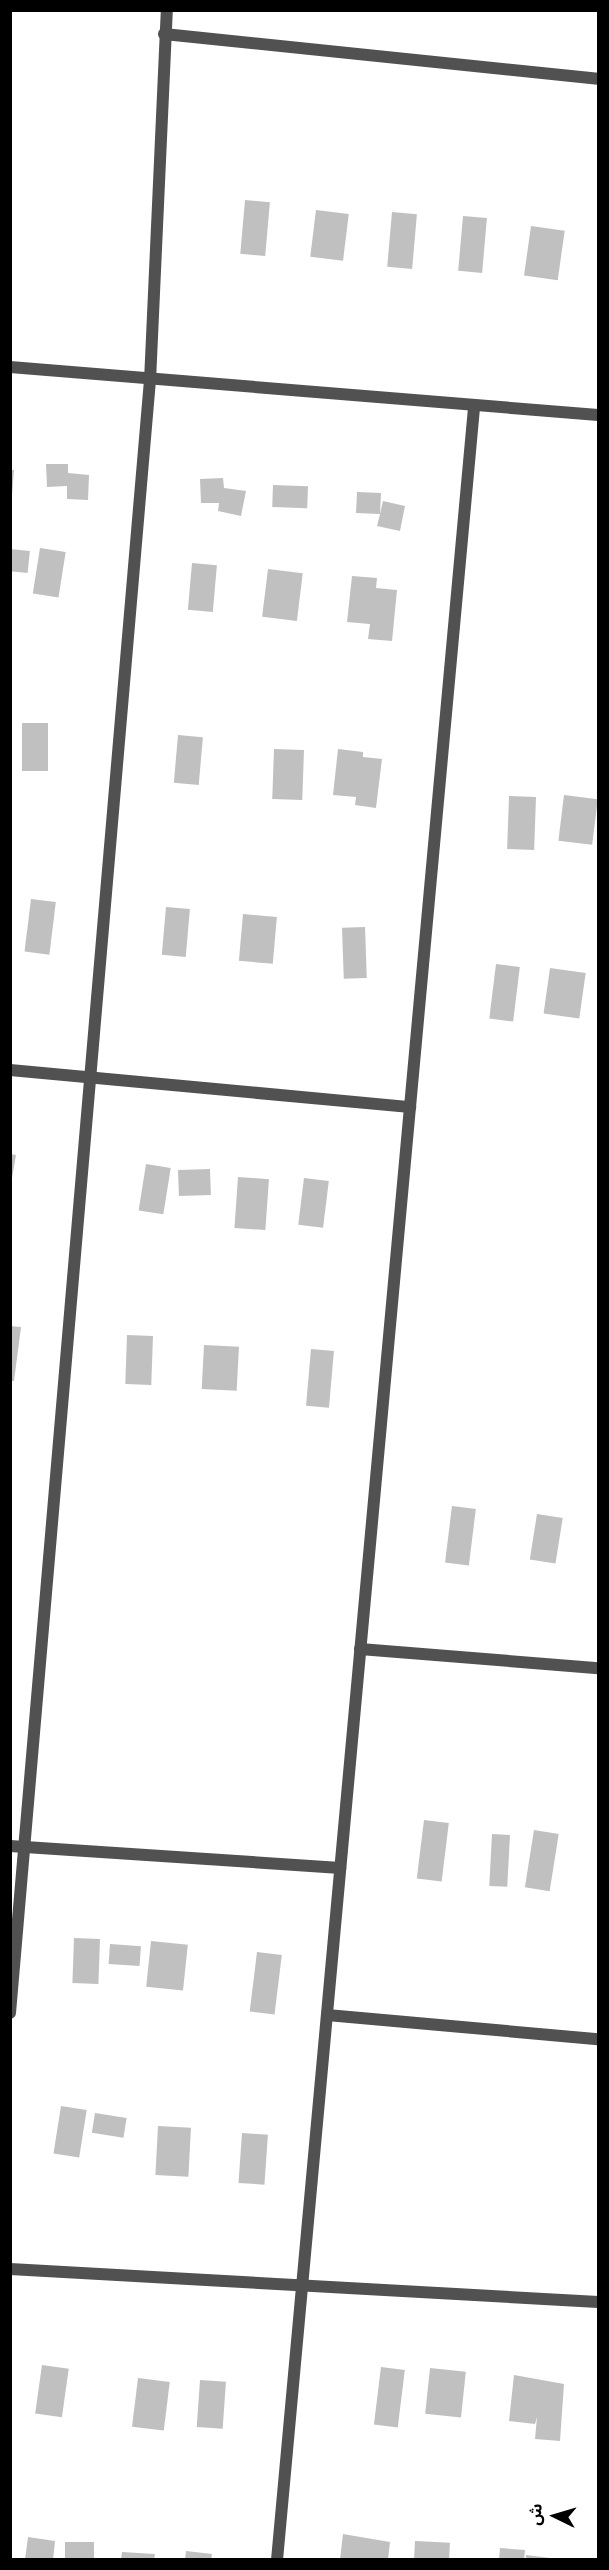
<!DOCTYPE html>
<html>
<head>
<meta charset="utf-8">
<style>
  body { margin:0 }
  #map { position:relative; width:609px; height:2570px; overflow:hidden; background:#fff; font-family:Overpass,"Noto Sans Arabic",sans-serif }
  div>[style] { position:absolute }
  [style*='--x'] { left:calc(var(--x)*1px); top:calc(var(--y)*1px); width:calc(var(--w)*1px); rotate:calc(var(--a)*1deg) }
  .building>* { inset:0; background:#c0c0c0; transform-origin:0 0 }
  .minor>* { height:12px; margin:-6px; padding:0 6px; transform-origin:6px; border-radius:6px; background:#515151 }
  span { translate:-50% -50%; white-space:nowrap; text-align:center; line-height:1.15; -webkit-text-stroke:6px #fff; paint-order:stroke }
  .frame { position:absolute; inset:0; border:12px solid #000; pointer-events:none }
  .north { position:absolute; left:525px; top:2486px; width:60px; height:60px; -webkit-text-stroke:4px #fff; paint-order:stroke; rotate:275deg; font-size:16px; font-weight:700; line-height:24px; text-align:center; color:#000 }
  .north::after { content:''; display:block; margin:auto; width:21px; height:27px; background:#000; clip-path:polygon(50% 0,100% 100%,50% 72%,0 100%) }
</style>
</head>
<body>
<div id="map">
  <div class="building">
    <div style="left:245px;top:200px;width:25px;height:54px;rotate:5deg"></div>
    <div style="left:316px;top:210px;width:33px;height:47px;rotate:7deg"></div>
    <div style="left:392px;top:212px;width:25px;height:55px;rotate:5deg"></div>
    <div style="left:463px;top:216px;width:24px;height:55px;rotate:5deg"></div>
    <div style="left:531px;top:226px;width:34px;height:50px;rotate:8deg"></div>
    <div style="clip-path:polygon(46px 464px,68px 464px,68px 473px,89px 475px,88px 500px,67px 499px,67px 486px,47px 487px)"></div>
    <div style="clip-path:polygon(10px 470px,14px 470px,12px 495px,10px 495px)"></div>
    <div style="clip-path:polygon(223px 478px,224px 488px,246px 491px,241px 516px,218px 511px,219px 503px,201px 503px,200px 479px)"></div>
    <div style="left:273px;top:485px;width:35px;height:22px;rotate:2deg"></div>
    <div style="clip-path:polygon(357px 492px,381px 493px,380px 514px,383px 501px,405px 506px,400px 531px,377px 526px,380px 514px,356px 513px)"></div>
    <div style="left:40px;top:548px;width:26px;height:46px;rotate:9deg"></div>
    <div style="left:10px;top:549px;width:20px;height:22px;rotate:6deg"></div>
    <div style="left:192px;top:563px;width:25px;height:47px;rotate:5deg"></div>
    <div style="left:268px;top:569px;width:35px;height:48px;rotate:7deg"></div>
    <div style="clip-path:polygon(352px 576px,377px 578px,376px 588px,397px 590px,392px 641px,368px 639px,370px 624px,347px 622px)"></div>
    <div style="left:22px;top:723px;width:26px;height:48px"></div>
    <div style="left:178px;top:735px;width:25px;height:48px;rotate:5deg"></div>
    <div style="left:274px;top:749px;width:30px;height:50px;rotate:2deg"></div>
    <div style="clip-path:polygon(338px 749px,363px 752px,363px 757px,382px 759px,376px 808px,355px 805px,356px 797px,333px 795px)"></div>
    <div style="left:564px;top:795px;width:34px;height:46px;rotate:7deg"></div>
    <div style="left:509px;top:796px;width:27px;height:53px;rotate:2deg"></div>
    <div style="left:31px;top:899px;width:25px;height:53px;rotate:7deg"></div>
    <div style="left:166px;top:907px;width:24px;height:48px;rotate:5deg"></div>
    <div style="left:243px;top:914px;width:34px;height:47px;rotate:5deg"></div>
    <div style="left:365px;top:927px;width:51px;height:23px;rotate:88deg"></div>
    <div style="left:496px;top:964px;width:24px;height:55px;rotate:7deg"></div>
    <div style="left:550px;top:968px;width:36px;height:46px;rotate:8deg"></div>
    <div style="clip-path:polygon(10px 1154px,16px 1155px,12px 1178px,10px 1178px)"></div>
    <div style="left:146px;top:1164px;width:25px;height:47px;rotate:9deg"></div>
    <div style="left:210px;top:1169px;width:26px;height:32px;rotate:88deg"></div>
    <div style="left:238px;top:1177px;width:31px;height:51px;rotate:4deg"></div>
    <div style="left:304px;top:1178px;width:25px;height:47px;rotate:7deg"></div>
    <div style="clip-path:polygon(10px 1326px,21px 1327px,14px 1381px,10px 1381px)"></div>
    <div style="left:127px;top:1335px;width:26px;height:49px;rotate:2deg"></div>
    <div style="left:204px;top:1345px;width:35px;height:44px;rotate:3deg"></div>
    <div style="left:311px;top:1349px;width:23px;height:57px;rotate:5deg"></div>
    <div style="left:452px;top:1506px;width:24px;height:57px;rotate:7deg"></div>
    <div style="left:537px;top:1514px;width:26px;height:46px;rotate:9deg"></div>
    <div style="left:424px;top:1820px;width:25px;height:59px;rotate:7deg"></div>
    <div style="left:534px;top:1830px;width:25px;height:58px;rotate:9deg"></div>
    <div style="left:492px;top:1834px;width:18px;height:52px;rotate:3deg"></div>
    <div style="left:74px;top:1938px;width:26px;height:45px;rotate:2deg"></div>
    <div style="left:151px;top:1941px;width:37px;height:46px;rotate:6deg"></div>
    <div style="left:110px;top:1944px;width:31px;height:20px;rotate:4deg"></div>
    <div style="left:257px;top:1952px;width:25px;height:60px;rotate:7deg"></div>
    <div style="left:61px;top:2106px;width:26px;height:48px;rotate:9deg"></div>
    <div style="left:95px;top:2113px;width:32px;height:20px;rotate:9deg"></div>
    <div style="left:158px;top:2126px;width:33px;height:49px;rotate:3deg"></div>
    <div style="left:242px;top:2133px;width:26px;height:50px;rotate:4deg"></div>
    <div style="left:42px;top:2365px;width:27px;height:49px;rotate:8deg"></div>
    <div style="left:381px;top:2367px;width:24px;height:58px;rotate:7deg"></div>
    <div style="left:430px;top:2368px;width:36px;height:46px;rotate:6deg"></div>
    <div style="clip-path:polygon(514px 2375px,564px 2384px,560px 2441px,535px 2439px,537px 2417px,535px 2424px,509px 2421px)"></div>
    <div style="left:138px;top:2378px;width:32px;height:49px;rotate:7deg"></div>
    <div style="left:200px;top:2380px;width:26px;height:47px;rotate:4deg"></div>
    <div style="clip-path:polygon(343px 2534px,390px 2542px,388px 2560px,340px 2560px)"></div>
    <div style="clip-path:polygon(28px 2537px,55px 2541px,53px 2560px,25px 2560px)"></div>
    <div style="left:415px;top:2541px;width:35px;height:19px;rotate:3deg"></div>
    <div style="left:65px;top:2542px;width:29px;height:18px"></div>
    <div style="clip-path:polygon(500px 2548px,525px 2550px,524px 2560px,499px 2560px)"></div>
    <div style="clip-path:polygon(186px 2551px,212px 2554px,211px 2560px,185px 2560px)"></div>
    <div style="clip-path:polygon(122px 2552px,155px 2554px,154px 2560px,121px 2560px)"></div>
    <div style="clip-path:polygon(526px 2555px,550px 2558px,550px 2560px,526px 2560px)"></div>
  </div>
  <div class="minor">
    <div style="--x:164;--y:34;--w:436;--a:5.9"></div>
    <div style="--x:10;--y:367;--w:590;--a:4.67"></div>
    <div style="--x:10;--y:1070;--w:402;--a:5.3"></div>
    <div style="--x:360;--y:1649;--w:239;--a:4.6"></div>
    <div style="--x:10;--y:1846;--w:331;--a:3.8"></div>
    <div style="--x:10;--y:2013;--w:1638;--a:-85.1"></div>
    <div style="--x:150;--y:381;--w:371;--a:-87.4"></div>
    <div style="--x:327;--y:2015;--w:272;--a:5.1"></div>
    <div style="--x:10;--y:2269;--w:589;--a:3.21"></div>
    <div style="--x:277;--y:2560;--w:2163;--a:-84.77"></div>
  </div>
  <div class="frame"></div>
  <div class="north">ش</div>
</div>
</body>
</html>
